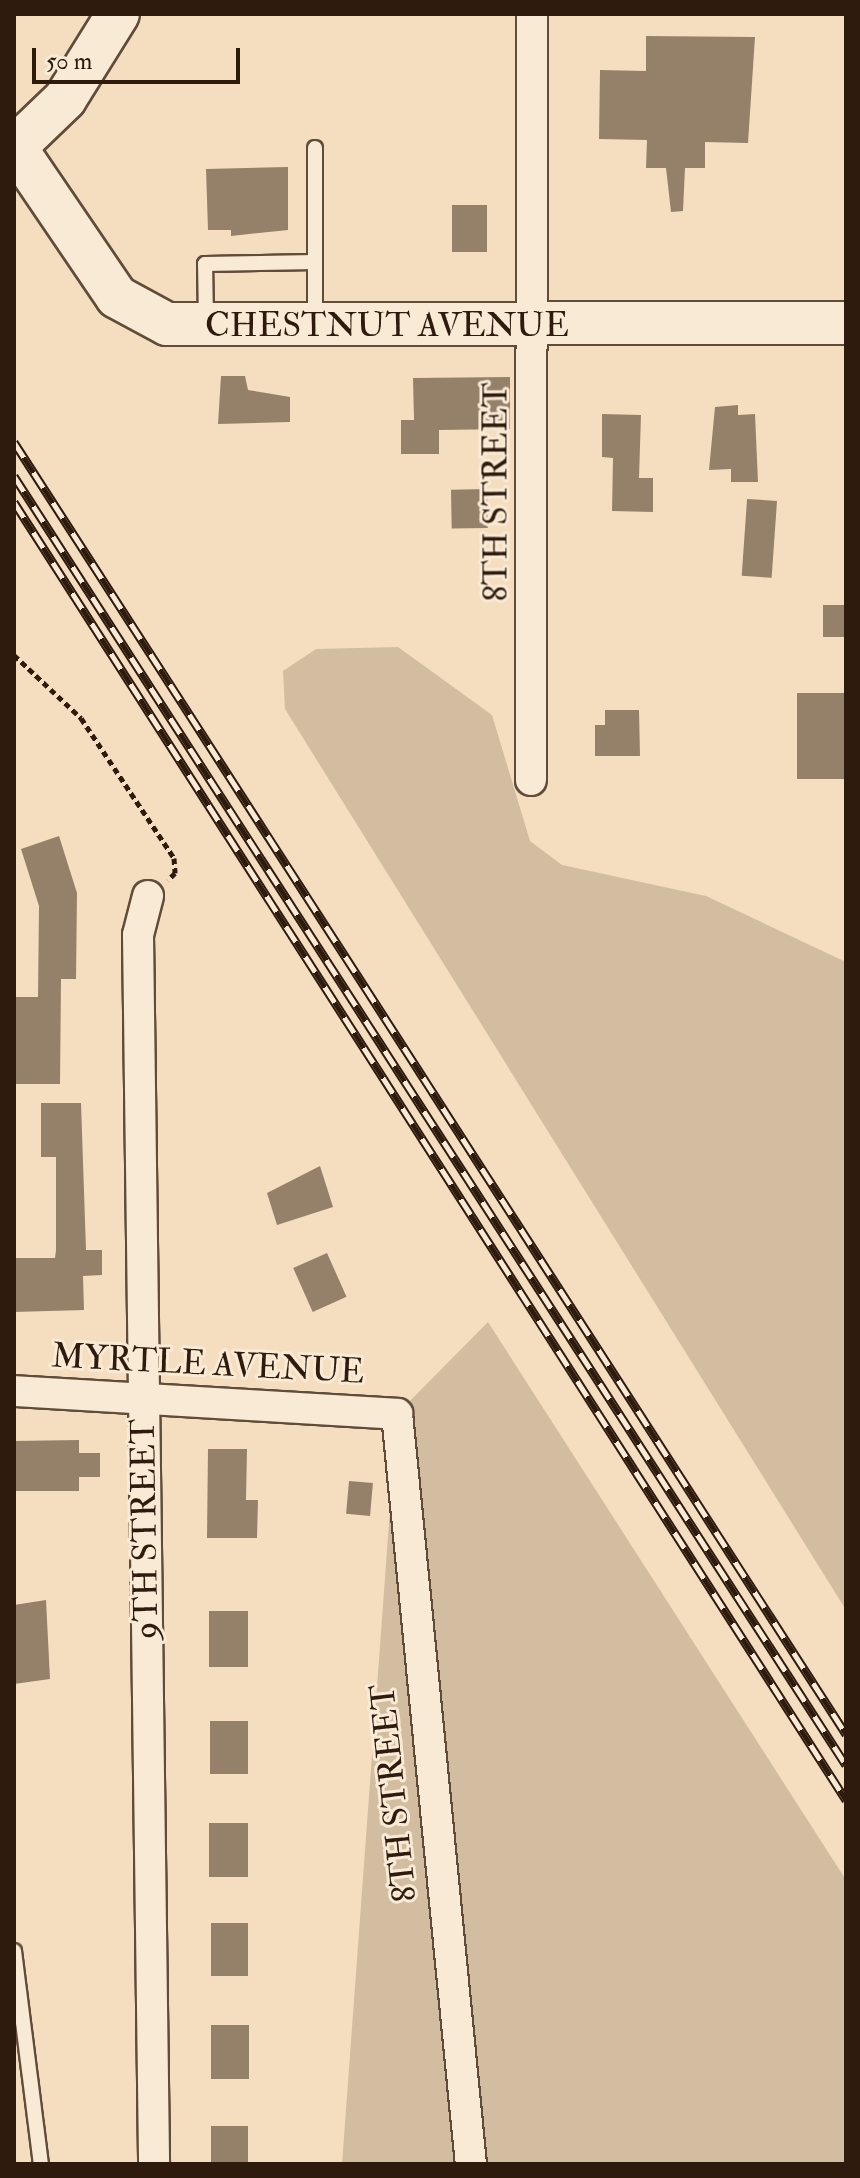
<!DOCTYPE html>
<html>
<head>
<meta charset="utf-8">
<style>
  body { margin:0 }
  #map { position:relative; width:860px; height:2178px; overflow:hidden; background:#f5debf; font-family:"IM FELL Double Pica",serif }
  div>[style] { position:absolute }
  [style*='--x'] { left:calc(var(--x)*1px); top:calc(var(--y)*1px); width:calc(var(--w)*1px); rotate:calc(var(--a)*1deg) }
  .green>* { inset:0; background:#d3bda1 }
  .building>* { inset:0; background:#95806a; transform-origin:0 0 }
  .path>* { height:5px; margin-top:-2.5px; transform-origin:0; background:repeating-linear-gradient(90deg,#2e1b0e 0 6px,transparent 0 10px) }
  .roads { filter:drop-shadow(2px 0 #604c3a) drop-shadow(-2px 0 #604c3a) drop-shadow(0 2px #604c3a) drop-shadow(0 -2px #604c3a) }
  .lane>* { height:14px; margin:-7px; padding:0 7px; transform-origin:7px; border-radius:7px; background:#f8ead5 }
  .street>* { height:30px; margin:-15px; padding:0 15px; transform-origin:15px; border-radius:15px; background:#f8ead5 }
  .secondary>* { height:42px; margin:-21px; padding:0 21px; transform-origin:21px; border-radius:21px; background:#f8ead5 }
  .rail>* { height:9px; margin-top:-4.5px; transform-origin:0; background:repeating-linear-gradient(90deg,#f8ead5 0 18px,#2e1b0e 0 36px); box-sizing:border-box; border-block:2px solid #2e1b0e }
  span { translate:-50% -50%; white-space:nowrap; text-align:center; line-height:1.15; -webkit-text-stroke:6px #f8ead5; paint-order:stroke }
  .street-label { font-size:34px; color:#2e1b0e }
  .frame { position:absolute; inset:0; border:16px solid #2e1b0e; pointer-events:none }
  .scale { position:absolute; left:32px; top:48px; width:208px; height:36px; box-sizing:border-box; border:4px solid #2e1b0e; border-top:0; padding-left:10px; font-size:24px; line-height:28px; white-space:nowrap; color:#2e1b0e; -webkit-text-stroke:6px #f8ead5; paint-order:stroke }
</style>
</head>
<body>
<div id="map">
  <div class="green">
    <div style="clip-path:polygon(398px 647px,492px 715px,530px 841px,562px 865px,706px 896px,846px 962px,846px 1610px,285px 709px,283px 671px,316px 649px)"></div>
    <div style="clip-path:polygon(488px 1322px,846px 1880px,846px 2164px,342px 2164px,397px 1414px)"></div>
  </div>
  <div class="building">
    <div style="clip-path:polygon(646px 36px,755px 37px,748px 143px,705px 142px,705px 168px,685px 168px,683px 211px,671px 212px,666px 168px,646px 168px,647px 140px,599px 139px,600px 70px,646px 71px)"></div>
    <div style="clip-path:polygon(288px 167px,288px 230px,231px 236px,231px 230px,208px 230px,206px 169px)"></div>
    <div style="left:452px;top:205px;width:35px;height:47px"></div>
    <div style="clip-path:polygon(221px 376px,245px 376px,248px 390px,290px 397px,290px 422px,218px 424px)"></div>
    <div style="clip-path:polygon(510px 377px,510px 429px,439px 430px,439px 454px,401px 454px,401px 420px,414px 420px,413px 378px)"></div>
    <div style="clip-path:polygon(738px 405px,738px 415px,755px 414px,758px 482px,731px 482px,731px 469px,709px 470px,715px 407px)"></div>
    <div style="clip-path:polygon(602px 414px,641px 415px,639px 478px,653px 478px,653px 512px,612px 511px,613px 458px,602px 457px)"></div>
    <div style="left:487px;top:489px;width:39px;height:36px;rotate:89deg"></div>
    <div style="left:777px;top:501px;width:77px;height:30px;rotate:94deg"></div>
    <div style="left:823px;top:605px;width:23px;height:32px"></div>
    <div style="left:797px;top:693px;width:49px;height:86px"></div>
    <div style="clip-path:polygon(605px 710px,639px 710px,640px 756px,595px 756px,595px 725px,605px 725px)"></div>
    <div style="clip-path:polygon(59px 836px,77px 893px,76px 979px,61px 979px,60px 1084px,14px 1084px,14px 997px,38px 997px,39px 906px,21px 849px)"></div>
    <div style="clip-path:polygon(41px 1103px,81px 1103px,86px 1250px,102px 1250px,102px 1275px,83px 1276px,84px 1310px,14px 1312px,14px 1258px,55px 1258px,56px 1250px,56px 1157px,41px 1157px)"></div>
    <div style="clip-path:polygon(320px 1166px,333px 1207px,277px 1225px,267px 1193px)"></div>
    <div style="left:327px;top:1253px;width:48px;height:37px;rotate:66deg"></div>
    <div style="clip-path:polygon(79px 1440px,79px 1453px,100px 1453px,100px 1477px,79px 1477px,79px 1491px,14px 1491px,14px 1441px)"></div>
    <div style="clip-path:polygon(208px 1449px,247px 1449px,246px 1500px,258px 1500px,257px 1538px,207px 1538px)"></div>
    <div style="left:349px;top:1481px;width:24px;height:33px;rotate:5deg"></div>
    <div style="clip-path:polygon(46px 1600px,50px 1679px,14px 1684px,14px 1605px)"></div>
    <div style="left:209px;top:1611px;width:39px;height:56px"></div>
    <div style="left:210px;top:1721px;width:38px;height:53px"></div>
    <div style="left:209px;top:1823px;width:39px;height:54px"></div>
    <div style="left:211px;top:1923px;width:37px;height:53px"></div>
    <div style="left:211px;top:2025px;width:38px;height:54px"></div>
    <div style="left:211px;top:2126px;width:37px;height:38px"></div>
  </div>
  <div class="path">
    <div style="--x:14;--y:655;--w:92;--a:43.2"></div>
    <div style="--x:81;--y:718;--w:168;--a:56.4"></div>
    <div style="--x:174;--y:858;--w:15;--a:86"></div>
    <div style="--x:175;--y:873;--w:10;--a:135"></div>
  </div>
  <div class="roads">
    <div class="lane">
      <div style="--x:315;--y:148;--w:174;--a:90"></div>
      <div style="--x:206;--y:319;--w:55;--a:-91"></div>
      <div style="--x:205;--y:264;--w:110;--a:-1"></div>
      <div style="--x:14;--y:1951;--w:215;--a:82.8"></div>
    </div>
    <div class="street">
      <div style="--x:531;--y:780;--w:766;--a:-89.93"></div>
      <div style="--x:148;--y:896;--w:40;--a:104.4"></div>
      <div style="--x:138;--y:935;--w:1229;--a:89.25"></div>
      <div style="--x:14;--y:1391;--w:384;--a:3.4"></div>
      <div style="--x:397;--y:1414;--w:754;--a:84.37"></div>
    </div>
    <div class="secondary">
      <div style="--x:15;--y:147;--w:181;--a:55.8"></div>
      <div style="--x:117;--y:297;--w:57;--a:28.4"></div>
      <div style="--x:167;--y:324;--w:679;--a:-0.08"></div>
      <div style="--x:14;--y:148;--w:71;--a:-43.9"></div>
      <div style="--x:65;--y:99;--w:100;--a:-58.1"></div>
    </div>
  </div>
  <div class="rail">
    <div style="--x:14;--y:442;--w:1537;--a:57.22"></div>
    <div style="--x:14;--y:476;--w:1534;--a:57.16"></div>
    <div style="--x:14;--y:502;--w:1542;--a:57.34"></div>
  </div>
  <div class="street-label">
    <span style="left:387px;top:326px">CHESTNUT AVENUE</span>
    <span style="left:496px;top:492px;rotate:-90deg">8TH STREET</span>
    <span style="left:208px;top:1364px;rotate:3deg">MYRTLE AVENUE</span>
    <span style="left:145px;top:1529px;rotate:-91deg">9TH STREET</span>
    <span style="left:394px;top:1793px;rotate:-96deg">8TH STREET</span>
  </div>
  <div class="frame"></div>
  <div class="scale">50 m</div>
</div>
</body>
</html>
